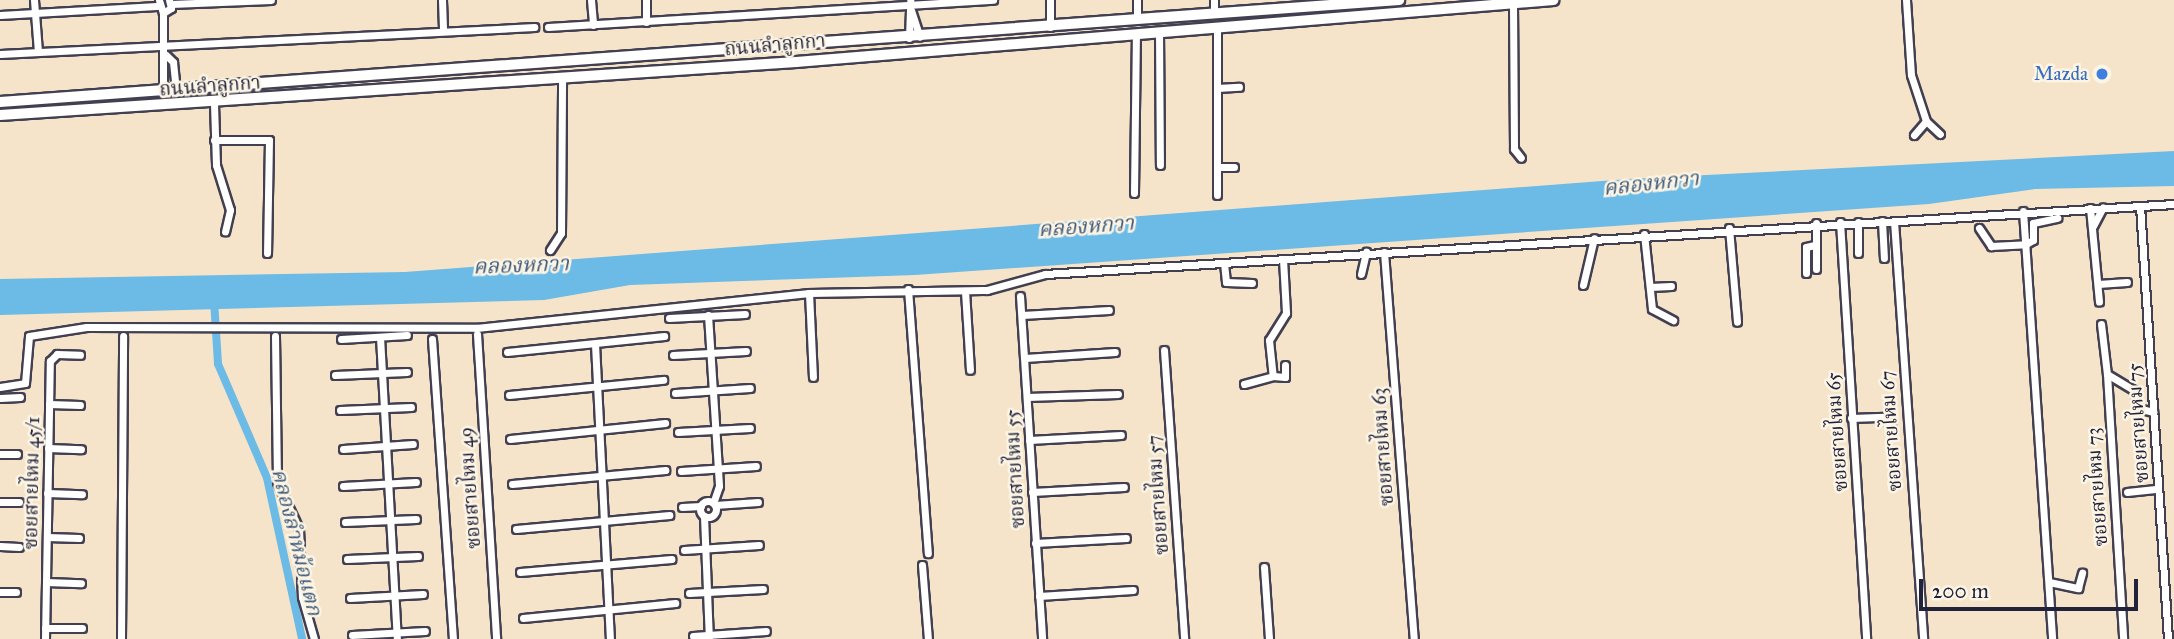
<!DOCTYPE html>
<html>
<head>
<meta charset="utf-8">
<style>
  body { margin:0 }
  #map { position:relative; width:2174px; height:639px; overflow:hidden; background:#f5e4c9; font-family:"IM FELL Great Primer","Noto Serif Thai",serif }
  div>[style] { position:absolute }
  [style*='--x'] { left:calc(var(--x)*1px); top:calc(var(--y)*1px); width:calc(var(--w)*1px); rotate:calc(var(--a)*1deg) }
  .water>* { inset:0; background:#6cbae6 }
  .canal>* { height:8px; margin:-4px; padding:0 4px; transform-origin:4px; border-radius:4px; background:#6cbae6 }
  .roads { filter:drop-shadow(2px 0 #423f50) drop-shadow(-2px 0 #423f50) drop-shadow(0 2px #423f50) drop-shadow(0 -2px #423f50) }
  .minor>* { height:7px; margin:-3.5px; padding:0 3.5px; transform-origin:3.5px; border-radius:3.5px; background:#fff }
  .minor>.ring { margin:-3.5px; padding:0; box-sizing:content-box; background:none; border:7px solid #fff; border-radius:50% }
  .major>* { height:10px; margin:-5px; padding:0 5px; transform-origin:5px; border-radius:5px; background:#fff }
  .dots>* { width:19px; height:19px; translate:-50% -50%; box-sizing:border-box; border:4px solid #fcf5e5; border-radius:50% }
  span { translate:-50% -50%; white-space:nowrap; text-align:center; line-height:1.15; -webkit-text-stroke:5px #fcf5e5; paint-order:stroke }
  .street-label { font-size:19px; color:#22223b }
  .shop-label { font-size:19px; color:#366cbe }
  .right { translate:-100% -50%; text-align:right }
  .water-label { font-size:21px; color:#3c5777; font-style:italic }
  .scale { position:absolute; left:1919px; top:579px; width:219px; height:32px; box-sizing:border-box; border:4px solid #22223b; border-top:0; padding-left:9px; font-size:21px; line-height:24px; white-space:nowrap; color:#22223b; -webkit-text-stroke:5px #fcf5e5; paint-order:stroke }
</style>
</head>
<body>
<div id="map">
  <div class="water">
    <div style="clip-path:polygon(2174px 151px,2174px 186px,2035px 189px,1929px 204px,915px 275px,630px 285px,544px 300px,0 315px,0 279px,405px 272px,1628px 179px)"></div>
  </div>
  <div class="canal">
    <div style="--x:214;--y:300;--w:64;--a:86.4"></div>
    <div style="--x:218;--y:364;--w:124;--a:66.7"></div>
    <div style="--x:267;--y:478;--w:165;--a:77.7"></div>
  </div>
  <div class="roads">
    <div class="minor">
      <div style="--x:34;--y:0;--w:52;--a:85.6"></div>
      <div style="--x:159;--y:0;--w:14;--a:73"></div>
      <div style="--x:163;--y:13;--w:9;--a:-32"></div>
      <div style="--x:171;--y:8;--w:8;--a:-104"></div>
      <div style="--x:442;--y:0;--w:31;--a:88"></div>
      <div style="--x:591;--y:0;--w:25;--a:85"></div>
      <div style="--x:646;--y:0;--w:22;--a:90"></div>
      <div style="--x:1137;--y:0;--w:19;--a:90"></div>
      <div style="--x:1214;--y:0;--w:13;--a:90"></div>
      <div style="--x:1906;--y:0;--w:75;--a:86.2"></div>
      <div style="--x:1911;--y:75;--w:48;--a:71.9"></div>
      <div style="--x:1926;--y:121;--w:19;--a:43"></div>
      <div style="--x:171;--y:4;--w:100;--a:-2.3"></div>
      <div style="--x:1513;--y:4;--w:145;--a:89.6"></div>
      <div style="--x:1514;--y:149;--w:11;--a:52"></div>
      <div style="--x:911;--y:10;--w:28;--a:72"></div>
      <div style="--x:0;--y:15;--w:157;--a:-3.3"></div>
      <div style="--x:548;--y:27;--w:446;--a:-3.5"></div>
      <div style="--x:1050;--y:27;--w:27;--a:-90"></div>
      <div style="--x:1159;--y:31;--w:134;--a:89.6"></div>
      <div style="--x:909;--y:38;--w:38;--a:-88"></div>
      <div style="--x:0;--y:54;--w:535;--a:-2.89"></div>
      <div style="--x:166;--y:55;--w:10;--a:45"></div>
      <div style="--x:173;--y:62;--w:31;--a:84"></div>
      <div style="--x:1217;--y:88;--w:22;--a:-3"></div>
      <div style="--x:163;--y:94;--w:81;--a:-90"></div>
      <div style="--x:214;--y:104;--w:61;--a:88.1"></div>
      <div style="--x:216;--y:165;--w:47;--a:72.7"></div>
      <div style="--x:230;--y:210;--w:22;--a:103"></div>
      <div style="--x:1914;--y:135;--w:18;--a:-49"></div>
      <div style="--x:214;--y:140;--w:55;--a:0"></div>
      <div style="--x:269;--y:140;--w:113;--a:91"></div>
      <div style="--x:1217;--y:167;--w:17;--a:0"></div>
      <div style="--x:1134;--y:193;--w:160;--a:-89.3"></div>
      <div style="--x:1217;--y:195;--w:169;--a:-90"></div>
      <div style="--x:2140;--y:206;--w:434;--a:86.3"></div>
      <div style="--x:2090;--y:208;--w:94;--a:84.5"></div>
      <div style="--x:2023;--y:211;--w:429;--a:86.1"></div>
      <div style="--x:1882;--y:221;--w:37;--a:87"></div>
      <div style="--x:1894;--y:221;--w:419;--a:86"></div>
      <div style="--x:1840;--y:222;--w:418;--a:86.4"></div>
      <div style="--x:1858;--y:222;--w:31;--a:90"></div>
      <div style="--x:1816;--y:223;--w:46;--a:90"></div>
      <div style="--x:2093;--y:226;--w:21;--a:-62"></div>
      <div style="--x:1729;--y:228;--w:94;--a:85.1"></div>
      <div style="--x:1979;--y:228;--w:22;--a:56"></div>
      <div style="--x:1991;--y:246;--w:35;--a:-3"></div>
      <div style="--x:2026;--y:244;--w:8;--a:-30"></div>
      <div style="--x:2033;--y:240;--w:17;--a:-90"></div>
      <div style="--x:2033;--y:223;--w:25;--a:-12"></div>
      <div style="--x:1644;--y:234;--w:75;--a:83.9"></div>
      <div style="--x:1652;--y:309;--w:24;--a:28"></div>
      <div style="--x:550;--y:250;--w:20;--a:-57"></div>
      <div style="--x:561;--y:233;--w:154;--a:-89.6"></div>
      <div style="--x:1384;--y:252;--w:388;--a:85.6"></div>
      <div style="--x:1283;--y:259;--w:54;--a:86.8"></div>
      <div style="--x:1286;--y:313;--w:32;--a:122"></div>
      <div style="--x:1269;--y:340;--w:36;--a:84"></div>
      <div style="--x:1273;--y:376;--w:12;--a:5"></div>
      <div style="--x:1285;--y:377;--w:12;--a:-90"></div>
      <div style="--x:1224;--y:263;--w:19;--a:84"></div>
      <div style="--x:1226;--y:282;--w:26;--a:2"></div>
      <div style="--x:1806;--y:273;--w:26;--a:-90"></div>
      <div style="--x:1806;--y:247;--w:9;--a:-13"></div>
      <div style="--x:1361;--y:274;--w:23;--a:-77"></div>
      <div style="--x:2098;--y:284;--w:29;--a:-4"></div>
      <div style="--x:1583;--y:285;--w:48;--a:-76.8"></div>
      <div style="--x:1650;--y:287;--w:21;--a:-3"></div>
      <div style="--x:908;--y:289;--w:265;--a:85.7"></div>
      <div style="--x:965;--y:291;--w:79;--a:86.4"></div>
      <div style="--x:809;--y:293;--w:84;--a:87.3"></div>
      <div style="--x:1020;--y:296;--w:344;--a:86.3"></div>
      <div style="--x:708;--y:315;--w:171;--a:86.3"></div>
      <div style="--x:719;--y:486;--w:18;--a:109"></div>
      <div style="--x:1022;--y:315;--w:87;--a:-3.3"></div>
      <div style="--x:669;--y:318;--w:76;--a:-3"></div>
      <div style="--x:2101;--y:324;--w:50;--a:83.2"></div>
      <div style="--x:2107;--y:374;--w:31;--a:31"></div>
      <div style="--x:2134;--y:390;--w:18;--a:77"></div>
      <div style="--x:2138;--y:408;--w:16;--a:15"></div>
      <div style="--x:477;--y:334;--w:306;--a:86.4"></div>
      <div style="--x:275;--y:336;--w:146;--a:89.2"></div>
      <div style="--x:277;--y:482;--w:52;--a:64.9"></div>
      <div style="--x:299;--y:529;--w:68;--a:87.5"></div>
      <div style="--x:302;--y:597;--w:44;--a:74.1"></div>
      <div style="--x:380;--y:337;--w:302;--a:86.8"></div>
      <div style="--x:341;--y:339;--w:66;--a:-3.5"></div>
      <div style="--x:432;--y:339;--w:301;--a:86"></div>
      <div style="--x:595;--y:344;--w:295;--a:87.1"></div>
      <div style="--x:1164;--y:350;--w:290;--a:86"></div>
      <div style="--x:507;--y:352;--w:158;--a:-5.8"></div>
      <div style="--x:673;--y:355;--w:73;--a:-3.1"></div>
      <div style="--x:1025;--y:358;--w:90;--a:-3.8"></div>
      <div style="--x:2107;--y:374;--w:265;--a:86.5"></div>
      <div style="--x:335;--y:375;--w:72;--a:-2.4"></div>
      <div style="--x:1244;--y:384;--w:30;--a:-15"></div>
      <div style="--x:0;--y:387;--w:25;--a:-9"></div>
      <div style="--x:25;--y:383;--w:47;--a:-85.1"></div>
      <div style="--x:29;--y:336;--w:58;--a:-9"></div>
      <div style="--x:86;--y:327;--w:390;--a:0.1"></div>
      <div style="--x:476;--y:328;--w:335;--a:-6"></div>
      <div style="--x:809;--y:293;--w:178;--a:-1"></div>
      <div style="--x:987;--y:290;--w:60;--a:-15.4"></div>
      <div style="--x:1045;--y:274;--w:1131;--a:-3.55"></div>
      <div style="--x:675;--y:393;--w:75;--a:-3.8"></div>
      <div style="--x:509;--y:395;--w:155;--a:-5.6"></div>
      <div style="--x:1027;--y:397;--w:91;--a:-1.9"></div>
      <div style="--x:0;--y:398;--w:20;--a:-3"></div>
      <div style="--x:49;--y:404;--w:31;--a:2"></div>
      <div style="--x:340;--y:410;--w:71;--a:-2.4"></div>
      <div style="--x:1851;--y:418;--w:34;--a:-2"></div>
      <div style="--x:1885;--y:417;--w:13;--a:58"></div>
      <div style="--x:678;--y:432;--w:72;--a:-3.2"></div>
      <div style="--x:510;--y:439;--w:156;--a:-5.9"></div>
      <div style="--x:1029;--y:440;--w:92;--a:-3.1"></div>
      <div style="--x:48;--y:448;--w:33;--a:2"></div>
      <div style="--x:343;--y:449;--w:70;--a:-4.1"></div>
      <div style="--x:0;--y:454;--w:17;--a:0"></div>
      <div style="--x:681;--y:471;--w:75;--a:-3.8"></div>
      <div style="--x:512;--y:484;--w:154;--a:-5.2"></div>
      <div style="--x:343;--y:486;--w:73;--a:-3.1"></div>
      <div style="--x:1032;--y:492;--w:92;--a:-3.1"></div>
      <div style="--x:2127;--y:492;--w:31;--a:-6"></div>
      <div style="--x:47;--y:493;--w:35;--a:2"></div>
      <div class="ring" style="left:700px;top:501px;width:9px;height:9px"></div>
      <div style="--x:0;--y:502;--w:19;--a:0"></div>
      <div style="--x:715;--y:505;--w:43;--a:-4"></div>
      <div style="--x:682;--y:507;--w:19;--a:-3"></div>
      <div style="--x:704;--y:516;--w:123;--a:87.7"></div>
      <div style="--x:345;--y:522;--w:71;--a:-2.4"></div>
      <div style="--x:516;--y:529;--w:154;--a:-5.2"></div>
      <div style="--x:47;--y:537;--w:32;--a:2"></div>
      <div style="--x:1035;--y:543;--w:91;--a:-3.1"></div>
      <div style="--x:0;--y:546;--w:19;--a:3"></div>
      <div style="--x:684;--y:550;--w:75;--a:-3.8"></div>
      <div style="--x:347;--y:559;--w:71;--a:-2.4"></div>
      <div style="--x:922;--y:565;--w:74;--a:85.4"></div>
      <div style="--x:1264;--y:567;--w:72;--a:86"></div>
      <div style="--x:520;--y:572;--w:152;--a:-4.9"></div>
      <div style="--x:46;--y:582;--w:35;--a:2"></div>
      <div style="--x:2049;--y:582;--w:30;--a:12"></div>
      <div style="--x:2078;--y:588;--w:16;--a:-75"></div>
      <div style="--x:0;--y:592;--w:16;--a:0"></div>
      <div style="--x:689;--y:593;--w:74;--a:-3.1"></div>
      <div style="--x:1039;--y:596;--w:94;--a:-3.7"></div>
      <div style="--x:350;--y:598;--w:73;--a:-3.1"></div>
      <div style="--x:523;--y:618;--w:153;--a:-5.6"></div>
      <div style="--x:45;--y:628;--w:37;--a:0"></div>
      <div style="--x:352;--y:635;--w:73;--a:-3.1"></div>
      <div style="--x:693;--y:636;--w:73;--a:-3.9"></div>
      <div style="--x:45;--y:639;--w:278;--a:-89"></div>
      <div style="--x:50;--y:361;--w:10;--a:-45"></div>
      <div style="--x:57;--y:354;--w:23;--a:2"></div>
      <div style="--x:121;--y:639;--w:303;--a:-89.6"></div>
    </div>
    <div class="major">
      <div style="--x:0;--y:102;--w:1403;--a:-4.17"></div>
      <div style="--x:0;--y:115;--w:798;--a:-3.81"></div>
      <div style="--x:796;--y:62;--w:760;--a:-4.68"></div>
    </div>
  </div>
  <div class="dots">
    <div style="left:2102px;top:74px;background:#3f7fe0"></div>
  </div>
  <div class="street-label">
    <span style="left:775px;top:45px;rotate:-5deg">ถนนลำลูกกา</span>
    <span style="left:210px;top:86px;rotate:-4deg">ถนนลำลูกกา</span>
    <span style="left:2138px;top:423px;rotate:-94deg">ซอยสายไหม 75</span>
    <span style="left:1891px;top:431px;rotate:-94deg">ซอยสายไหม 67</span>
    <span style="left:1837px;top:432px;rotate:-94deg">ซอยสายไหม 65</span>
    <span style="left:1383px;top:447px;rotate:-94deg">ซอยสายไหม 63</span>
    <span style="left:1015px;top:469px;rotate:-93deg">ซอยสายไหม 55</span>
    <span style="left:32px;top:483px;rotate:-89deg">ซอยสายไหม 45/1</span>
    <span style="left:2097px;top:487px;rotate:-94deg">ซอยสายไหม 73</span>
    <span style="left:470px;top:488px;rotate:-94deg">ซอยสายไหม 49</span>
    <span style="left:1158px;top:495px;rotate:-94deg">ซอยสายไหม 57</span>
  </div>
  <div class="shop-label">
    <span class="right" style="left:2088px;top:74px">Mazda</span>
  </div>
  <div class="water-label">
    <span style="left:1651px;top:183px;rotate:-6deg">คลองหกวา</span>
    <span style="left:1086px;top:226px;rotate:-4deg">คลองหกวา</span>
    <span style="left:521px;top:265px;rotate:-2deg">คลองหกวา</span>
    <span style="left:297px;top:542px;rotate:76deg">คลองลำหม้อแตก</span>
  </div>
  <div class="scale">200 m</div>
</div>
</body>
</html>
